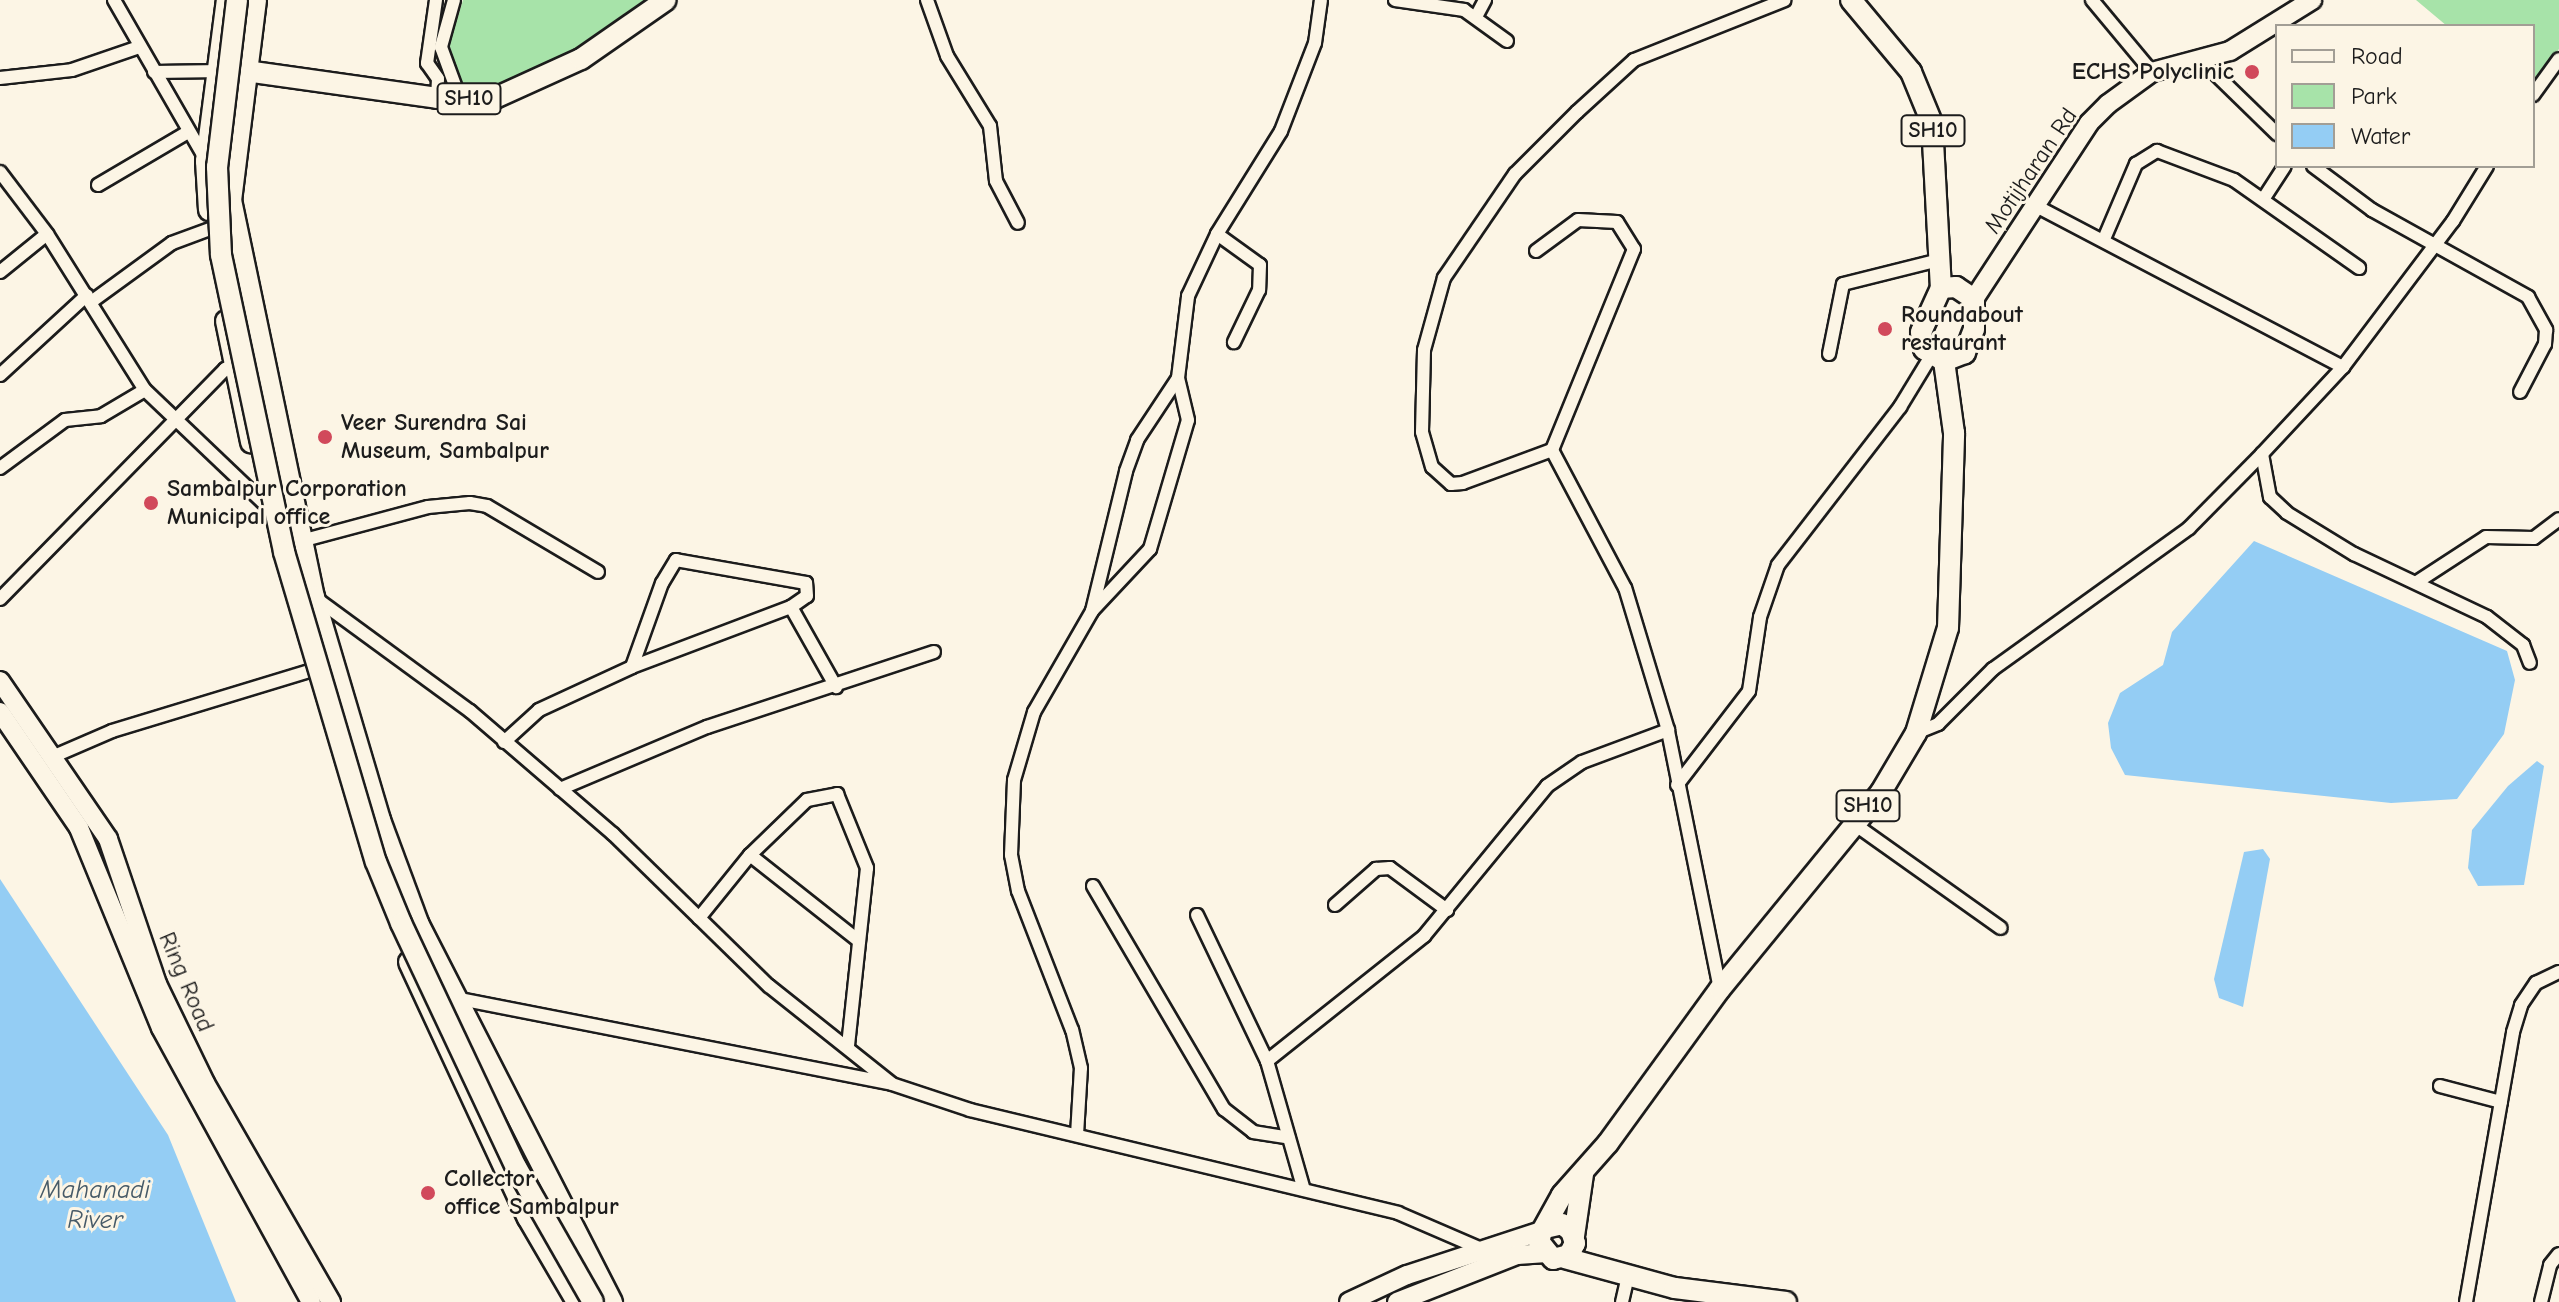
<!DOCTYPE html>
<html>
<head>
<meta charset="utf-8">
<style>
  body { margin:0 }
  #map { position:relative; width:2559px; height:1302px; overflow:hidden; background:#fcf5e5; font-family:"Comic Neue",sans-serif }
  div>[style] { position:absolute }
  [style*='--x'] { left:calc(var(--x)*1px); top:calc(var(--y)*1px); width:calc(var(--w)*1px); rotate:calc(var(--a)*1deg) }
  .green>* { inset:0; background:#a7e3a9 }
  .water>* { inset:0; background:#94cdf4 }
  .roads { filter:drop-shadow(2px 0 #1c1c1c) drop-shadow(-2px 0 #1c1c1c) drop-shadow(0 2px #1c1c1c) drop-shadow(0 -2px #1c1c1c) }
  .street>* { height:12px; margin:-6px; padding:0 6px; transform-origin:6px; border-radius:6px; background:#fcf5e5 }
  .secondary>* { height:18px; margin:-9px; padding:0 9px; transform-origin:9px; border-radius:9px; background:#fcf5e5 }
  .primary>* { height:20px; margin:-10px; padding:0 10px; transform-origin:10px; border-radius:10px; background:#fcf5e5 }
  .bridges { filter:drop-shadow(2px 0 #1c1c1c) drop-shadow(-2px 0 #1c1c1c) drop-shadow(0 2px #1c1c1c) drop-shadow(0 -2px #1c1c1c) }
  .primary-bridge>* { height:20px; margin:-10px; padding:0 10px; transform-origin:10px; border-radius:10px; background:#fcf5e5 }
  .dots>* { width:22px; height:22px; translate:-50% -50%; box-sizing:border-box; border:4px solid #fcf5e5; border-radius:50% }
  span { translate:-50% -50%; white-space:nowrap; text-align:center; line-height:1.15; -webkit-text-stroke:6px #fcf5e5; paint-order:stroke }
  .shield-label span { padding:2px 6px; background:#fcf5e5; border:2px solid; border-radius:6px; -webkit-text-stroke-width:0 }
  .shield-label { font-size:22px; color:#1c1c1c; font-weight:700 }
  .poi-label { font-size:24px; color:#1c1c1c; font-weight:700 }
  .right { translate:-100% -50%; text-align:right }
  .left { translate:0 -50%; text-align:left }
  .street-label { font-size:24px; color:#1c1c1c }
  .water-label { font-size:26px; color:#465a68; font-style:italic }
  .legend { position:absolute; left:2275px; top:24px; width:260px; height:144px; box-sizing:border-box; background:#fcf5e5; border:2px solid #a29e95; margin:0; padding:10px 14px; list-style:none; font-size:24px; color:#1c1c1c }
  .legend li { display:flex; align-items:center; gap:16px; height:40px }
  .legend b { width:40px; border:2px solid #a29e95 }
</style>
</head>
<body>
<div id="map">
  <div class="green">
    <div style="clip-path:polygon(463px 0,651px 0,516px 87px,462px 85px,449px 44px)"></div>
    <div style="clip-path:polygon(2416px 0,2559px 0,2559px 49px,2533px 83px,2533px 26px,2447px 26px)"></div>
  </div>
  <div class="water">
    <div style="clip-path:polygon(2254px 541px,2507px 651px,2515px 680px,2504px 734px,2457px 799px,2391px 803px,2125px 775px,2111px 748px,2108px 723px,2120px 693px,2163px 665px,2172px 632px)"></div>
    <div style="clip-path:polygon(2537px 761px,2544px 766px,2524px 885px,2478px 886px,2468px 868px,2472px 830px,2508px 786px)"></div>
    <div style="clip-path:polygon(2263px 849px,2270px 859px,2243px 1007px,2219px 998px,2214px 979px,2244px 852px)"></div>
    <div style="clip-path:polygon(0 879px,168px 1135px,236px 1302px,0 1302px)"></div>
  </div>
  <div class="roads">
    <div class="street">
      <div style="--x:114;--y:0;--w:185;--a:60.1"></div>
      <div style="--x:436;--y:0;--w:64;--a:98.1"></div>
      <div style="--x:427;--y:63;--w:19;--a:55"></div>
      <div style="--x:438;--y:79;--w:19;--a:93"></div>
      <div style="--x:454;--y:0;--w:49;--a:105.5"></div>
      <div style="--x:441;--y:47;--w:55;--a:69.9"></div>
      <div style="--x:927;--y:0;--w:59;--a:70.3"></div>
      <div style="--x:947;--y:56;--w:82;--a:58.4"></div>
      <div style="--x:990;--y:126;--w:55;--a:83.8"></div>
      <div style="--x:996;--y:181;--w:47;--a:62.4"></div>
      <div style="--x:1395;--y:0;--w:70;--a:8.2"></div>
      <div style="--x:1464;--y:10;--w:53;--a:35.8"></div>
      <div style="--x:2092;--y:0;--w:94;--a:50.2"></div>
      <div style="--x:1477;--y:15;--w:17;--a:-62"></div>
      <div style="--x:2202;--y:61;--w:105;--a:44.2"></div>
      <div style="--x:154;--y:72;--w:68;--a:-0.8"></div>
      <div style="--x:0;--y:78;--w:72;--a:-6.3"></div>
      <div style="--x:72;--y:70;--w:71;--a:-18.9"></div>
      <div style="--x:2533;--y:95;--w:44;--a:-54.2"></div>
      <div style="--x:2313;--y:166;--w:74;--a:36.7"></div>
      <div style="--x:2372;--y:210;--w:179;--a:29.1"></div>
      <div style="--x:2528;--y:297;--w:38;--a:61"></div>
      <div style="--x:2546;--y:330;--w:14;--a:94"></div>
      <div style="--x:2545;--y:344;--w:54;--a:117.5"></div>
      <div style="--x:2487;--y:166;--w:65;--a:121.7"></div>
      <div style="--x:2453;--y:221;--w:183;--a:127"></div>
      <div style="--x:2343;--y:367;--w:119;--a:133"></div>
      <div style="--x:2262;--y:454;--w:44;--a:79.5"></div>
      <div style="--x:2270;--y:497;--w:23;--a:43"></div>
      <div style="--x:2287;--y:513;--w:79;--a:31.5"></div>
      <div style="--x:2354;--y:554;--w:147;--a:25.3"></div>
      <div style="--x:2487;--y:617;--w:46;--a:37.9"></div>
      <div style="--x:2523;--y:645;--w:19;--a:69"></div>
      <div style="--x:0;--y:172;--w:78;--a:52.8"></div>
      <div style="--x:47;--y:234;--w:184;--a:57.9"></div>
      <div style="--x:145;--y:390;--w:180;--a:43.6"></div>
      <div style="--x:98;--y:185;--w:104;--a:-30.5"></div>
      <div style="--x:2264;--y:198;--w:38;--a:-57"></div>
      <div style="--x:2036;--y:206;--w:347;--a:27.7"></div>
      <div style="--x:1217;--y:234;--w:53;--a:35.8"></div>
      <div style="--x:1260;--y:265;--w:25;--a:92"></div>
      <div style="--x:1259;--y:290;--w:58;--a:115.7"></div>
      <div style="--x:2104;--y:239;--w:82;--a:-66.9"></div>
      <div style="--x:2136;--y:164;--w:25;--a:-32"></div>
      <div style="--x:2157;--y:151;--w:82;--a:20.6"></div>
      <div style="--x:2234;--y:180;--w:153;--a:35.1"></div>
      <div style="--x:1536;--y:251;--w:52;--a:-36.4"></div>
      <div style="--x:1578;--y:220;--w:39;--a:3"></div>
      <div style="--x:1617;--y:222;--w:32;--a:58"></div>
      <div style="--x:1634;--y:249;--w:217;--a:112.2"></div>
      <div style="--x:0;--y:272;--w:60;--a:-39"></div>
      <div style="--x:91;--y:302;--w:100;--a:-36.1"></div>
      <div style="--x:172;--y:243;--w:40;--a:-20.2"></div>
      <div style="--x:1829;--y:354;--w:71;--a:-78.7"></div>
      <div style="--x:1843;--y:284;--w:99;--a:-14"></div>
      <div style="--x:0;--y:375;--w:118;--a:-42.6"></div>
      <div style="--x:0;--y:468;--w:81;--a:-36.4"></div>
      <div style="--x:65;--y:420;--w:36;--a:-6"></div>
      <div style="--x:101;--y:416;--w:51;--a:-30.6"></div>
      <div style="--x:301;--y:541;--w:131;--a:-15"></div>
      <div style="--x:428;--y:507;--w:42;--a:-5.4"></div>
      <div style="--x:470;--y:503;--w:17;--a:10"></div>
      <div style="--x:487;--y:506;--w:129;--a:30.7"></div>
      <div style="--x:2417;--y:582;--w:82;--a:-33.1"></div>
      <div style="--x:2486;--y:537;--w:48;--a:1.2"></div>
      <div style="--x:2534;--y:538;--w:31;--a:-37"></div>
      <div style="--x:314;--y:597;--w:193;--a:36.2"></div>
      <div style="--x:470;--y:711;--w:189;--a:40.7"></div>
      <div style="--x:613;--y:834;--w:218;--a:44.3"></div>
      <div style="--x:769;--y:986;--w:157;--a:38.5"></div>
      <div style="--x:892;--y:1084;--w:82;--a:18.4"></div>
      <div style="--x:970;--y:1110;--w:440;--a:13.5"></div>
      <div style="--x:1398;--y:1213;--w:94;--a:23.3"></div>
      <div style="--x:0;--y:599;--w:322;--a:-45.6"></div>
      <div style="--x:225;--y:369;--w:15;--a:-28"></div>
      <div style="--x:791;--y:607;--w:92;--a:60.6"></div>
      <div style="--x:1092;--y:611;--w:144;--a:-76.3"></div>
      <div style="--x:1126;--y:471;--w:33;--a:-70"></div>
      <div style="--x:1137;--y:440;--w:74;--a:-56.5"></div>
      <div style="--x:1916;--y:733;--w:24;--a:-22"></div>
      <div style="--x:1938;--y:724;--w:78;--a:-45"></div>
      <div style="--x:1993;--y:669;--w:241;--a:-35.7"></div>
      <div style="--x:2189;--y:528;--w:104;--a:-45.4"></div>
      <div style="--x:504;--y:742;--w:47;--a:-42.4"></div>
      <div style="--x:539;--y:710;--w:102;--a:-24.8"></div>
      <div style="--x:632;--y:667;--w:170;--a:-20.7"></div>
      <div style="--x:791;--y:607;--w:19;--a:-35"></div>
      <div style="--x:807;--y:596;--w:13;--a:-94"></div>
      <div style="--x:806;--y:583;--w:132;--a:-170"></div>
      <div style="--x:676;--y:560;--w:27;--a:121"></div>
      <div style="--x:662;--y:583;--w:89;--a:109.7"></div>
      <div style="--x:52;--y:757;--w:65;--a:-23.4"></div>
      <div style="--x:112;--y:731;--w:220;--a:-16.9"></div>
      <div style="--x:1677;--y:785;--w:118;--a:-52.5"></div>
      <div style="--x:1749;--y:691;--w:75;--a:-81.5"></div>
      <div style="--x:1760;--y:617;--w:55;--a:-70.9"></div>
      <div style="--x:1778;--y:565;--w:200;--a:-52.3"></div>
      <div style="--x:1900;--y:407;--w:60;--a:-58.7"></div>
      <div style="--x:560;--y:789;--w:160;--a:-22.9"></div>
      <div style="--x:707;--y:727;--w:239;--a:-18.3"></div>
      <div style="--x:1853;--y:823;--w:181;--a:35.4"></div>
      <div style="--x:750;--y:855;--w:139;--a:38.3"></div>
      <div style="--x:1093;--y:886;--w:259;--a:59.6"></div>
      <div style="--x:1224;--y:1109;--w:37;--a:38"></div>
      <div style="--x:1253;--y:1132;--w:36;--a:9"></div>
      <div style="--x:1335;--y:905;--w:55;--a:-41.3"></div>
      <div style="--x:1376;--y:869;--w:14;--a:-4"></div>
      <div style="--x:1390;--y:868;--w:71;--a:36.4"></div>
      <div style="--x:1197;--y:915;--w:162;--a:64.4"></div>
      <div style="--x:1267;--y:1061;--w:134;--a:74"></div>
      <div style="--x:699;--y:918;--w:81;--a:-51"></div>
      <div style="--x:750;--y:855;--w:79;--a:-44"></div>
      <div style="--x:807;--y:800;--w:31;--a:-11"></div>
      <div style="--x:837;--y:794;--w:80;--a:67.9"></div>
      <div style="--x:867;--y:868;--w:179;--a:96.1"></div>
      <div style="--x:1720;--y:989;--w:264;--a:-101.4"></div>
      <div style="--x:1668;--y:730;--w:148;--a:-106.8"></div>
      <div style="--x:1625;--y:588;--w:156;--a:-117.9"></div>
      <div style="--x:1552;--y:450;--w:95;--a:159.7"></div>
      <div style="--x:1463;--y:483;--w:12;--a:175"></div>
      <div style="--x:1451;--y:484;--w:25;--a:-138"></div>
      <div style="--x:1432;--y:467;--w:36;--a:-106"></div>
      <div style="--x:1422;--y:432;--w:82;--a:-88.6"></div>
      <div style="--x:1424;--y:350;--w:75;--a:-74.5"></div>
      <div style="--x:1444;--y:278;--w:126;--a:-55.7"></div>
      <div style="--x:1515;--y:174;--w:88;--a:-45"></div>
      <div style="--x:1577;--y:112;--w:77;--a:-42.4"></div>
      <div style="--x:1634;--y:60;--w:162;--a:-21.7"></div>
      <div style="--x:455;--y:998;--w:442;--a:11.1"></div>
      <div style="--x:1267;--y:1061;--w:201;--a:-38.5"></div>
      <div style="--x:1424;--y:936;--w:194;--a:-50.6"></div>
      <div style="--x:1547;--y:786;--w:42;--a:-34.4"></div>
      <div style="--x:1582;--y:762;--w:92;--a:-20.4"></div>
      <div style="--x:2440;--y:1086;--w:63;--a:14.7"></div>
      <div style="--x:1077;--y:1135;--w:67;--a:-86.6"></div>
      <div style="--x:1081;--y:1068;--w:39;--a:-103"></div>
      <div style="--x:1072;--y:1030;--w:149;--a:-111.2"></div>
      <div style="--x:1018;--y:891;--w:37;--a:-101"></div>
      <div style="--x:1011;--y:855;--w:75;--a:-87.7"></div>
      <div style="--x:1014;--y:780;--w:71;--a:-73.6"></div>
      <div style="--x:1034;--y:712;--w:116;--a:-60.1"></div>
      <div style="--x:1092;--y:611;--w:85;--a:-46.9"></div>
      <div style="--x:1150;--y:549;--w:134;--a:-73.6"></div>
      <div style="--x:1188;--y:420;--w:43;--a:-103.4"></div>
      <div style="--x:1178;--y:378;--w:83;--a:-83"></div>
      <div style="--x:1188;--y:296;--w:68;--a:-64.9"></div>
      <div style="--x:1217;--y:234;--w:121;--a:-58.1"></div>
      <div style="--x:1281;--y:131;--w:94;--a:-68.9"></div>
      <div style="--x:1315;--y:43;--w:43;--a:-82.1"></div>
      <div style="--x:1622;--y:1302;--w:28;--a:-77"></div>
      <div style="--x:2466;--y:1302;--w:274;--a:-80.1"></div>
      <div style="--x:2513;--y:1032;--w:28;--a:-73"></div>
      <div style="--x:2521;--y:1005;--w:27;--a:-56"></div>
      <div style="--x:2536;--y:983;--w:25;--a:-26"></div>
      <div style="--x:2541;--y:1302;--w:38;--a:-76"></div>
      <div style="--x:2550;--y:1265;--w:14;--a:-51"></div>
    </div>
    <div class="secondary">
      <div style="--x:1974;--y:299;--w:210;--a:-56.8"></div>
      <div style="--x:2089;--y:123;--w:27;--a:-45"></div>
      <div style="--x:2108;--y:104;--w:54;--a:-36"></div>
      <div style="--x:2152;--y:72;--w:81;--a:-15.1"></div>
      <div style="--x:2230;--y:51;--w:97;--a:-31.9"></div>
      <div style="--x:0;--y:681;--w:191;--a:55.6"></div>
      <div style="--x:108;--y:839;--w:153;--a:71.3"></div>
      <div style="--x:157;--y:984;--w:110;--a:64.1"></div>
      <div style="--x:205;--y:1083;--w:253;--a:60.1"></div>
      <div style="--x:0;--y:712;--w:140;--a:55.7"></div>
      <div style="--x:79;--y:828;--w:216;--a:67.7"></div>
      <div style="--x:161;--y:1028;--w:312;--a:61.3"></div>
      <div style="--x:1349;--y:1302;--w:64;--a:-25"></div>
      <div style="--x:1407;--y:1275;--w:142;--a:-18.1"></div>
      <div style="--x:1397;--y:1302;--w:129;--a:-21.4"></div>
      <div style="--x:1517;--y:1255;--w:26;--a:-4"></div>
    </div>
    <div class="primary">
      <div style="--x:256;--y:0;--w:202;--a:97.1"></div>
      <div style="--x:231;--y:200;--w:406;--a:78.2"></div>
      <div style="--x:314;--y:597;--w:233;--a:73.5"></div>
      <div style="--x:380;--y:820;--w:110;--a:69.7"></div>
      <div style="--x:418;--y:923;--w:426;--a:62.9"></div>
      <div style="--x:1851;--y:0;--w:94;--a:50.2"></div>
      <div style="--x:1911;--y:72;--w:55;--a:67.6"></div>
      <div style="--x:1932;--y:123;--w:165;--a:86.9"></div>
      <div style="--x:246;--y:71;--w:193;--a:8"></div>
      <div style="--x:437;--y:98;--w:58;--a:0"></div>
      <div style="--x:495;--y:98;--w:94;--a:-24.4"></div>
      <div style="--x:581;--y:59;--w:103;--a:-34.8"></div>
      <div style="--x:209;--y:210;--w:49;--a:-93.5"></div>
      <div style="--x:206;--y:161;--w:162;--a:-82.6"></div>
      <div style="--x:1956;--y:287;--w:22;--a:34"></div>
      <div style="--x:1974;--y:299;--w:30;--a:90"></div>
      <div style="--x:1974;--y:329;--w:26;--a:111"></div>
      <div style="--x:1965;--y:353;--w:22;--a:159"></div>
      <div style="--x:1944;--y:361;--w:23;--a:-149"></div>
      <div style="--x:1924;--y:349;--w:17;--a:-100"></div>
      <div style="--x:1921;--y:332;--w:48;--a:-65.6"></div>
      <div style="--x:1941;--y:288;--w:15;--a:-4"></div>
      <div style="--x:226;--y:321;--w:124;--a:78.3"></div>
      <div style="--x:409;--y:962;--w:282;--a:65.1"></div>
      <div style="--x:528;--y:1218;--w:97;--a:59.7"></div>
      <div style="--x:1545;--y:1228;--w:17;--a:-13"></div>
      <div style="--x:1562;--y:1224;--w:11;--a:38"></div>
      <div style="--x:1571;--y:1231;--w:13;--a:72"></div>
      <div style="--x:1575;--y:1243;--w:13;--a:117"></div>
      <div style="--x:1569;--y:1255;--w:16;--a:166"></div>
      <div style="--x:1553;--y:1259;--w:22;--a:-129"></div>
      <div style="--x:1539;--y:1242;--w:11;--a:-75"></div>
      <div style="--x:1542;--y:1231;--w:41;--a:-60.9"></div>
      <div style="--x:1562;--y:1195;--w:69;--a:-48.5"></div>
      <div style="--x:1608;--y:1143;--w:190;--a:-54"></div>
      <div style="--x:1720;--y:989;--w:254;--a:-50.7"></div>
      <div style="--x:1881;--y:792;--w:69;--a:-59.3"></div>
      <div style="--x:1916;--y:733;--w:110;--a:-73.1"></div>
      <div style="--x:1948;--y:628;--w:195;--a:-88.2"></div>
      <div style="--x:1954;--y:433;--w:73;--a:-97.9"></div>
      <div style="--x:1574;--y:1236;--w:63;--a:-81.7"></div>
      <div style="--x:1565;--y:1258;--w:114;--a:15.3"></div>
      <div style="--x:1675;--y:1288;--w:112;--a:7.2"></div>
    </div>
  </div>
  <div class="bridges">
    <div class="primary-bridge">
      <div style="--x:237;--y:0;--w:168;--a:96.8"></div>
      <div style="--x:217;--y:167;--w:88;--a:87.4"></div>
      <div style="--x:221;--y:255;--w:304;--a:78"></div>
      <div style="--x:284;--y:552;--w:323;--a:73.5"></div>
      <div style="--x:376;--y:862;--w:66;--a:67.7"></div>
      <div style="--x:401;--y:923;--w:270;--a:64.8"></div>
      <div style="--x:516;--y:1167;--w:155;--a:60.3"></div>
    </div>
  </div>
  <div class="dots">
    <div style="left:2252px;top:72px;background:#d1495b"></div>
    <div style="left:1885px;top:329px;background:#d1495b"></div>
    <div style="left:325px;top:437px;background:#d1495b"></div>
    <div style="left:151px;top:503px;background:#d1495b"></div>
    <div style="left:428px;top:1193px;background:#d1495b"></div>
  </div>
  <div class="shield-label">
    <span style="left:469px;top:99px">SH10</span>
    <span style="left:1933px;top:131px">SH10</span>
    <span style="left:1868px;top:806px">SH10</span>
  </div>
  <div class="poi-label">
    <span class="right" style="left:2234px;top:72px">ECHS Polyclinic</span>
    <span class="left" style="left:1901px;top:329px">Roundabout<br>restaurant</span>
    <span class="left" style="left:341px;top:437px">Veer Surendra Sai<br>Museum, Sambalpur</span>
    <span class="left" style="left:167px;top:503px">Sambalpur Corporation<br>Municipal office</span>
    <span class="left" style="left:444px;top:1193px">Collector<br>office Sambalpur</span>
  </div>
  <div class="street-label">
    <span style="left:2031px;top:171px;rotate:-56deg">Motijharan Rd</span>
    <span style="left:186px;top:982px;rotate:67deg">Ring Road</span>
  </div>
  <div class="water-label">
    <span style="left:95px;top:1206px">Mahanadi<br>River</span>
  </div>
  <ul class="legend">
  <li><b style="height:10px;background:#fcf5e5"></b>Road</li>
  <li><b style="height:22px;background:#a7e3a9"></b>Park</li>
  <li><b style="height:22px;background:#94cdf4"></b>Water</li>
  </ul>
</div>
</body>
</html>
